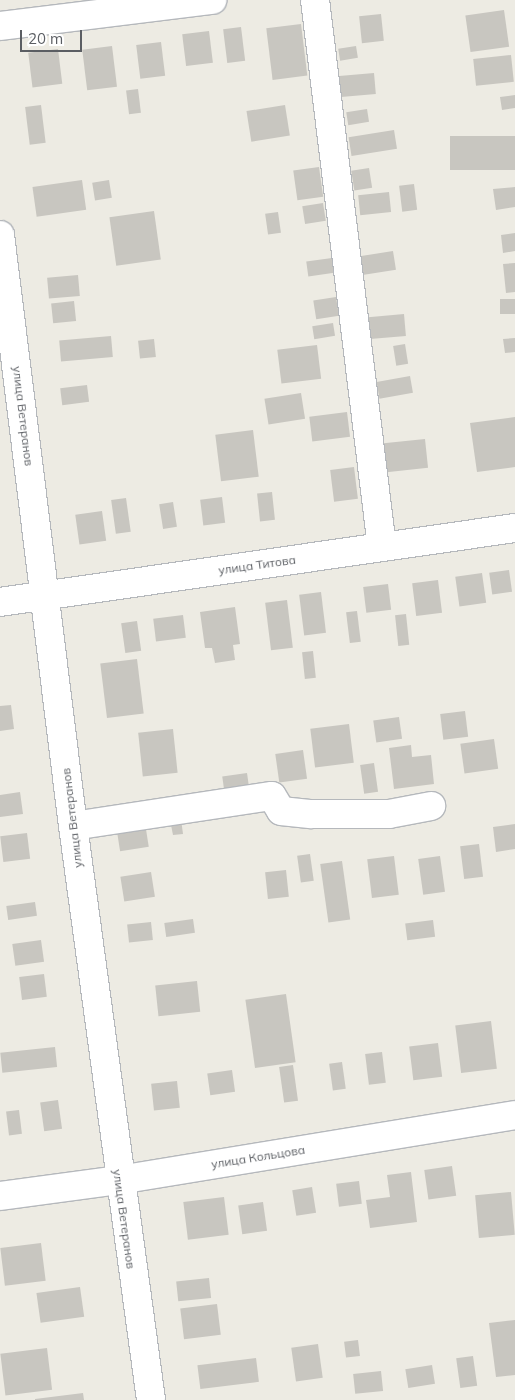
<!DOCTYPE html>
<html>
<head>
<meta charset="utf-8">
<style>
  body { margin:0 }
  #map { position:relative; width:515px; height:1400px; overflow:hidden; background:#edebe3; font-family:Mulish,sans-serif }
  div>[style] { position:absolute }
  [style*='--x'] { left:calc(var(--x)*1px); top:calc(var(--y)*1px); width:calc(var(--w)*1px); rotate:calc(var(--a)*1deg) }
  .building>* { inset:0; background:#c8c6c0; transform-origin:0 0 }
  .roads { filter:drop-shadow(1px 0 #b5b8bc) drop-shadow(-1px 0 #b5b8bc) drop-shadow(0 1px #b5b8bc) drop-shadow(0 -1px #b5b8bc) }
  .minor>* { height:28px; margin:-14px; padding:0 14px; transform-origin:14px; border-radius:14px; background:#fff }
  span { translate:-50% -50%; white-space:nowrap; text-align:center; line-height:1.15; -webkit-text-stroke:4.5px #fff; paint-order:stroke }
  .street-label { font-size:12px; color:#5b5e63 }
  .scale { position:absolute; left:20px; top:30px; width:62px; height:22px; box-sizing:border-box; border:2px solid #5b5e63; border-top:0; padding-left:6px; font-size:15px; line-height:18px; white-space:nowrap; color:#5b5e63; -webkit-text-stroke:4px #fff; paint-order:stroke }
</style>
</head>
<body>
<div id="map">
  <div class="building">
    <div style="left:504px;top:10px;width:37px;height:39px;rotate:82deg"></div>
    <div style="left:381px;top:14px;width:27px;height:22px;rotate:84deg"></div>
    <div style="left:301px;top:24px;width:52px;height:35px;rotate:83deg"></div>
    <div style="left:241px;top:27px;width:34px;height:18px;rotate:83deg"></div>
    <div style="left:209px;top:31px;width:32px;height:27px;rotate:83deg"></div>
    <div style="left:161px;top:42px;width:34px;height:25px;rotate:83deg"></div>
    <div style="left:112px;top:46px;width:41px;height:30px;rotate:83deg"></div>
    <div style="left:356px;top:46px;width:12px;height:18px;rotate:81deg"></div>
    <div style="left:58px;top:49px;width:35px;height:30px;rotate:83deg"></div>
    <div style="left:511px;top:55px;width:27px;height:38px;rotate:84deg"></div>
    <div style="left:374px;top:73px;width:21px;height:35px;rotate:85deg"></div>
    <div style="left:138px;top:89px;width:24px;height:12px;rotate:83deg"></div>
    <div style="clip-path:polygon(515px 95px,515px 108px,502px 110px,500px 97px)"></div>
    <div style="left:41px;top:105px;width:38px;height:16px;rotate:83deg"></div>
    <div style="left:285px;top:105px;width:31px;height:39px;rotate:81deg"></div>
    <div style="left:367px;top:109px;width:13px;height:21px;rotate:81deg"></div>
    <div style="left:394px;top:130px;width:19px;height:46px;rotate:81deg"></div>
    <div style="left:515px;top:136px;width:34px;height:65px;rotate:90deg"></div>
    <div style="left:319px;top:167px;width:30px;height:26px;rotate:82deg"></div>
    <div style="left:369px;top:168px;width:20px;height:18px;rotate:81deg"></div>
    <div style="left:82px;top:180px;width:30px;height:50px;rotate:82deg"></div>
    <div style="left:109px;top:180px;width:18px;height:17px;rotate:81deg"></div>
    <div style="left:414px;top:184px;width:26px;height:15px;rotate:83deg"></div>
    <div style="clip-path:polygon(515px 187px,515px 207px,496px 210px,493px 189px)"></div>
    <div style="left:389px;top:192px;width:20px;height:31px;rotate:84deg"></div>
    <div style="left:323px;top:203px;width:18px;height:21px;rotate:81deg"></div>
    <div style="left:154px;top:211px;width:49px;height:45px;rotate:82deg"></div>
    <div style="left:278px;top:212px;width:21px;height:13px;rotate:82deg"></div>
    <div style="clip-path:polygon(515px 233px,515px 251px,503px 253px,501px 235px)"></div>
    <div style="left:393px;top:251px;width:19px;height:34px;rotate:81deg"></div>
    <div style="left:332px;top:258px;width:15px;height:26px;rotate:82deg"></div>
    <div style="clip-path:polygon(515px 263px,515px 292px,506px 293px,503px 264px)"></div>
    <div style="left:78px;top:275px;width:21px;height:31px;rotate:85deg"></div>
    <div style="left:336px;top:297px;width:19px;height:23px;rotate:81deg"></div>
    <div style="left:515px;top:299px;width:15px;height:15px;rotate:90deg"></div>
    <div style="left:74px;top:301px;width:20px;height:23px;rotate:84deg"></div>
    <div style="left:404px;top:314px;width:22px;height:36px;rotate:85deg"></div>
    <div style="left:333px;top:323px;width:13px;height:21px;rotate:81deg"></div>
    <div style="left:111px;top:336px;width:21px;height:52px;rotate:85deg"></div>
    <div style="clip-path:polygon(515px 338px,515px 352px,505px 353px,503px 339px)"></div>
    <div style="left:154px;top:339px;width:18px;height:16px;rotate:84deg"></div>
    <div style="left:405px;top:344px;width:20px;height:12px;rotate:81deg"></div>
    <div style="left:317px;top:345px;width:34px;height:40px;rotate:83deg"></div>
    <div style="left:410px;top:376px;width:17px;height:34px;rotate:80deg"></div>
    <div style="left:87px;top:385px;width:17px;height:27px;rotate:83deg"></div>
    <div style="left:301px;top:393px;width:26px;height:37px;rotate:81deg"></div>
    <div style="left:347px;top:412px;width:25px;height:38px;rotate:83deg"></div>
    <div style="clip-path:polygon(515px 417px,515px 467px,477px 472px,470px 423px)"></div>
    <div style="left:253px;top:430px;width:47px;height:38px;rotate:83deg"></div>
    <div style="left:425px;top:439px;width:29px;height:44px;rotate:84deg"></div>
    <div style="left:354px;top:467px;width:32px;height:24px;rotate:83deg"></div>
    <div style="left:272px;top:492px;width:28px;height:15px;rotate:84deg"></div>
    <div style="left:222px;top:497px;width:26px;height:22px;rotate:83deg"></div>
    <div style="left:126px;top:498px;width:34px;height:15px;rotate:82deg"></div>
    <div style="left:173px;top:502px;width:25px;height:14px;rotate:81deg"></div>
    <div style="left:102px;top:511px;width:30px;height:27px;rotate:82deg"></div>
    <div style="left:509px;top:570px;width:22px;height:20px;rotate:82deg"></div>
    <div style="left:482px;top:573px;width:30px;height:27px;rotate:82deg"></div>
    <div style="left:438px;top:580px;width:33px;height:26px;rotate:83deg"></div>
    <div style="left:388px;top:584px;width:26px;height:25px;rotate:83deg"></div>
    <div style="left:321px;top:592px;width:41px;height:22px;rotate:83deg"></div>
    <div style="left:287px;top:600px;width:48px;height:22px;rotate:83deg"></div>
    <div style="clip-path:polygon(235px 607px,240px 644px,233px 645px,235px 660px,215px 663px,212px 648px,205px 648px,200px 612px)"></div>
    <div style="left:357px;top:611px;width:31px;height:11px;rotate:83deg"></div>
    <div style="left:406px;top:614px;width:31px;height:11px;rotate:84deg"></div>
    <div style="left:183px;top:615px;width:23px;height:30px;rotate:83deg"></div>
    <div style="left:137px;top:621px;width:30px;height:16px;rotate:82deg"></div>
    <div style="left:313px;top:651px;width:27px;height:11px;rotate:84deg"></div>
    <div style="left:137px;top:659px;width:55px;height:37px;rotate:83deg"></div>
    <div style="clip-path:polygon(11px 705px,14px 729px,0 731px,0 706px)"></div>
    <div style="left:465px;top:711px;width:26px;height:25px;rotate:83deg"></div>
    <div style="left:399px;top:717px;width:22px;height:26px;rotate:82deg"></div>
    <div style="left:349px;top:724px;width:39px;height:39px;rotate:83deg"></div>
    <div style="left:173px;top:729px;width:44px;height:35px;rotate:84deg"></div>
    <div style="left:494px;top:739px;width:30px;height:34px;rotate:82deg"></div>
    <div style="clip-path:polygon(411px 745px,412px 757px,431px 755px,434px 784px,394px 789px,389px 748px)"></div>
    <div style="left:303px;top:750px;width:29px;height:28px;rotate:82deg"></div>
    <div style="left:374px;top:763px;width:29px;height:14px;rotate:82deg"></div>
    <div style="left:247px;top:773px;width:15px;height:25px;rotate:82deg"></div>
    <div style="clip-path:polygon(20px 792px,23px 814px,0 817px,0 795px)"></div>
    <div style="clip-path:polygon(181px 819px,183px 834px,173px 835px,170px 820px)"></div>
    <div style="left:145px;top:823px;width:24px;height:29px;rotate:81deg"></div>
    <div style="clip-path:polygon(515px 824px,515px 849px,496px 852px,493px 827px)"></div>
    <div style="left:27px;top:833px;width:26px;height:27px;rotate:83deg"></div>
    <div style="left:479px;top:844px;width:33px;height:19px;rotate:83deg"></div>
    <div style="left:310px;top:854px;width:27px;height:13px;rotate:82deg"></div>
    <div style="left:394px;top:856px;width:39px;height:27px;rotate:83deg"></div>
    <div style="left:440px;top:856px;width:36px;height:22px;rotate:82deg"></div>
    <div style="left:342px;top:861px;width:59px;height:22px;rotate:82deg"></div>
    <div style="left:286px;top:870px;width:27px;height:21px;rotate:84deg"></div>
    <div style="left:151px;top:872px;width:25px;height:31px;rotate:81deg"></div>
    <div style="left:35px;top:902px;width:14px;height:29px;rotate:82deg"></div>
    <div style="left:193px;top:919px;width:14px;height:29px;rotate:82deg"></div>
    <div style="left:433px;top:920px;width:17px;height:28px;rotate:83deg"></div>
    <div style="left:151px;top:922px;width:18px;height:24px;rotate:84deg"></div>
    <div style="left:41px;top:940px;width:22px;height:29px;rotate:82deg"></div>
    <div style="left:44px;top:974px;width:23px;height:25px;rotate:83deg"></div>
    <div style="left:197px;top:981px;width:31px;height:42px;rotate:84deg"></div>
    <div style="left:286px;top:994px;width:69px;height:41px;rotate:82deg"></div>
    <div style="left:491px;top:1021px;width:48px;height:36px;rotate:83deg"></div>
    <div style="left:438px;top:1043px;width:34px;height:29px;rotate:83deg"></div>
    <div style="left:55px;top:1047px;width:20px;height:55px;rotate:84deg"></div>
    <div style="left:382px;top:1052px;width:31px;height:17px;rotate:83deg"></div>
    <div style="left:342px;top:1062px;width:27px;height:13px;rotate:82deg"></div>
    <div style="left:293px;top:1065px;width:36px;height:14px;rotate:82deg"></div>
    <div style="left:232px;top:1070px;width:22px;height:25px;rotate:82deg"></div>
    <div style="left:177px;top:1081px;width:27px;height:26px;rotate:84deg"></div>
    <div style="left:58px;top:1100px;width:29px;height:18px;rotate:82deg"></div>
    <div style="left:19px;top:1110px;width:24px;height:13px;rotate:83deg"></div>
    <div style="left:452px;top:1166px;width:30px;height:28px;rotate:82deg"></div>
    <div style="clip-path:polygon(411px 1172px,417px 1222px,370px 1228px,366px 1200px,390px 1197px,387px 1175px)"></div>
    <div style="left:359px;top:1181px;width:23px;height:23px;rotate:83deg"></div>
    <div style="left:312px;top:1187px;width:26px;height:20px;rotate:81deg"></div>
    <div style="left:511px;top:1192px;width:43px;height:36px;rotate:85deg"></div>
    <div style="left:224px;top:1197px;width:38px;height:41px;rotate:83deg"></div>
    <div style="left:263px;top:1202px;width:29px;height:25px;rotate:82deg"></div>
    <div style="left:41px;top:1243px;width:38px;height:41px;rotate:83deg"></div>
    <div style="left:209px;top:1278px;width:20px;height:33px;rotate:84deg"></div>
    <div style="left:80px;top:1287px;width:30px;height:44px;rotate:82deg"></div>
    <div style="left:217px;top:1304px;width:31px;height:37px;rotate:83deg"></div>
    <div style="clip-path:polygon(515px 1320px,515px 1375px,496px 1377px,489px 1323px)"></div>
    <div style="left:358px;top:1340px;width:16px;height:14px;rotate:83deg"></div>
    <div style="left:318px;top:1344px;width:34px;height:27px;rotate:82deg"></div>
    <div style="left:47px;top:1348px;width:42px;height:47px;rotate:83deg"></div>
    <div style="left:473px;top:1356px;width:30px;height:17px;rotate:82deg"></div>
    <div style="left:256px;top:1358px;width:24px;height:59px;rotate:83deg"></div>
    <div style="left:432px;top:1365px;width:19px;height:27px;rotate:81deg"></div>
    <div style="left:381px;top:1371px;width:20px;height:28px;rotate:84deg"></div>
    <div style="clip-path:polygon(83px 1393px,84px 1400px,35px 1400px,35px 1399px)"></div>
  </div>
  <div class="roads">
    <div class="minor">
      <div style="--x:315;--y:0;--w:551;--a:83.02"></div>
      <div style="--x:0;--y:26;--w:214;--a:-7"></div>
      <div style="--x:0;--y:235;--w:595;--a:82.96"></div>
      <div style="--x:73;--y:826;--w:579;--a:82.26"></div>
      <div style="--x:0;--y:602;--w:520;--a:-8.18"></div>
      <div style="--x:73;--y:826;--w:201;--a:-8.6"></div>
      <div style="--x:272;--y:796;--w:17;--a:59"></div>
      <div style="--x:281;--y:811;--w:31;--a:6"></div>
      <div style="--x:312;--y:814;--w:77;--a:0"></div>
      <div style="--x:389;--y:814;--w:43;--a:-10.8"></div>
      <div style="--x:0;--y:1196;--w:120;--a:-7.7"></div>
      <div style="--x:119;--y:1180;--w:401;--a:-9.3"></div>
    </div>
  </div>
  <div class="street-label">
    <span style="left:23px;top:416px;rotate:83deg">улица Ветеранов</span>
    <span style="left:257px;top:565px;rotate:-8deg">улица Титова</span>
    <span style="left:72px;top:818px;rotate:-97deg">улица Ветеранов</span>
    <span style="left:258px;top:1157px;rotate:-9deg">улица Кольцова</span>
    <span style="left:124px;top:1219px;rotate:82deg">улица Ветеранов</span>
  </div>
  <div class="scale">20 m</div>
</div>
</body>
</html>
